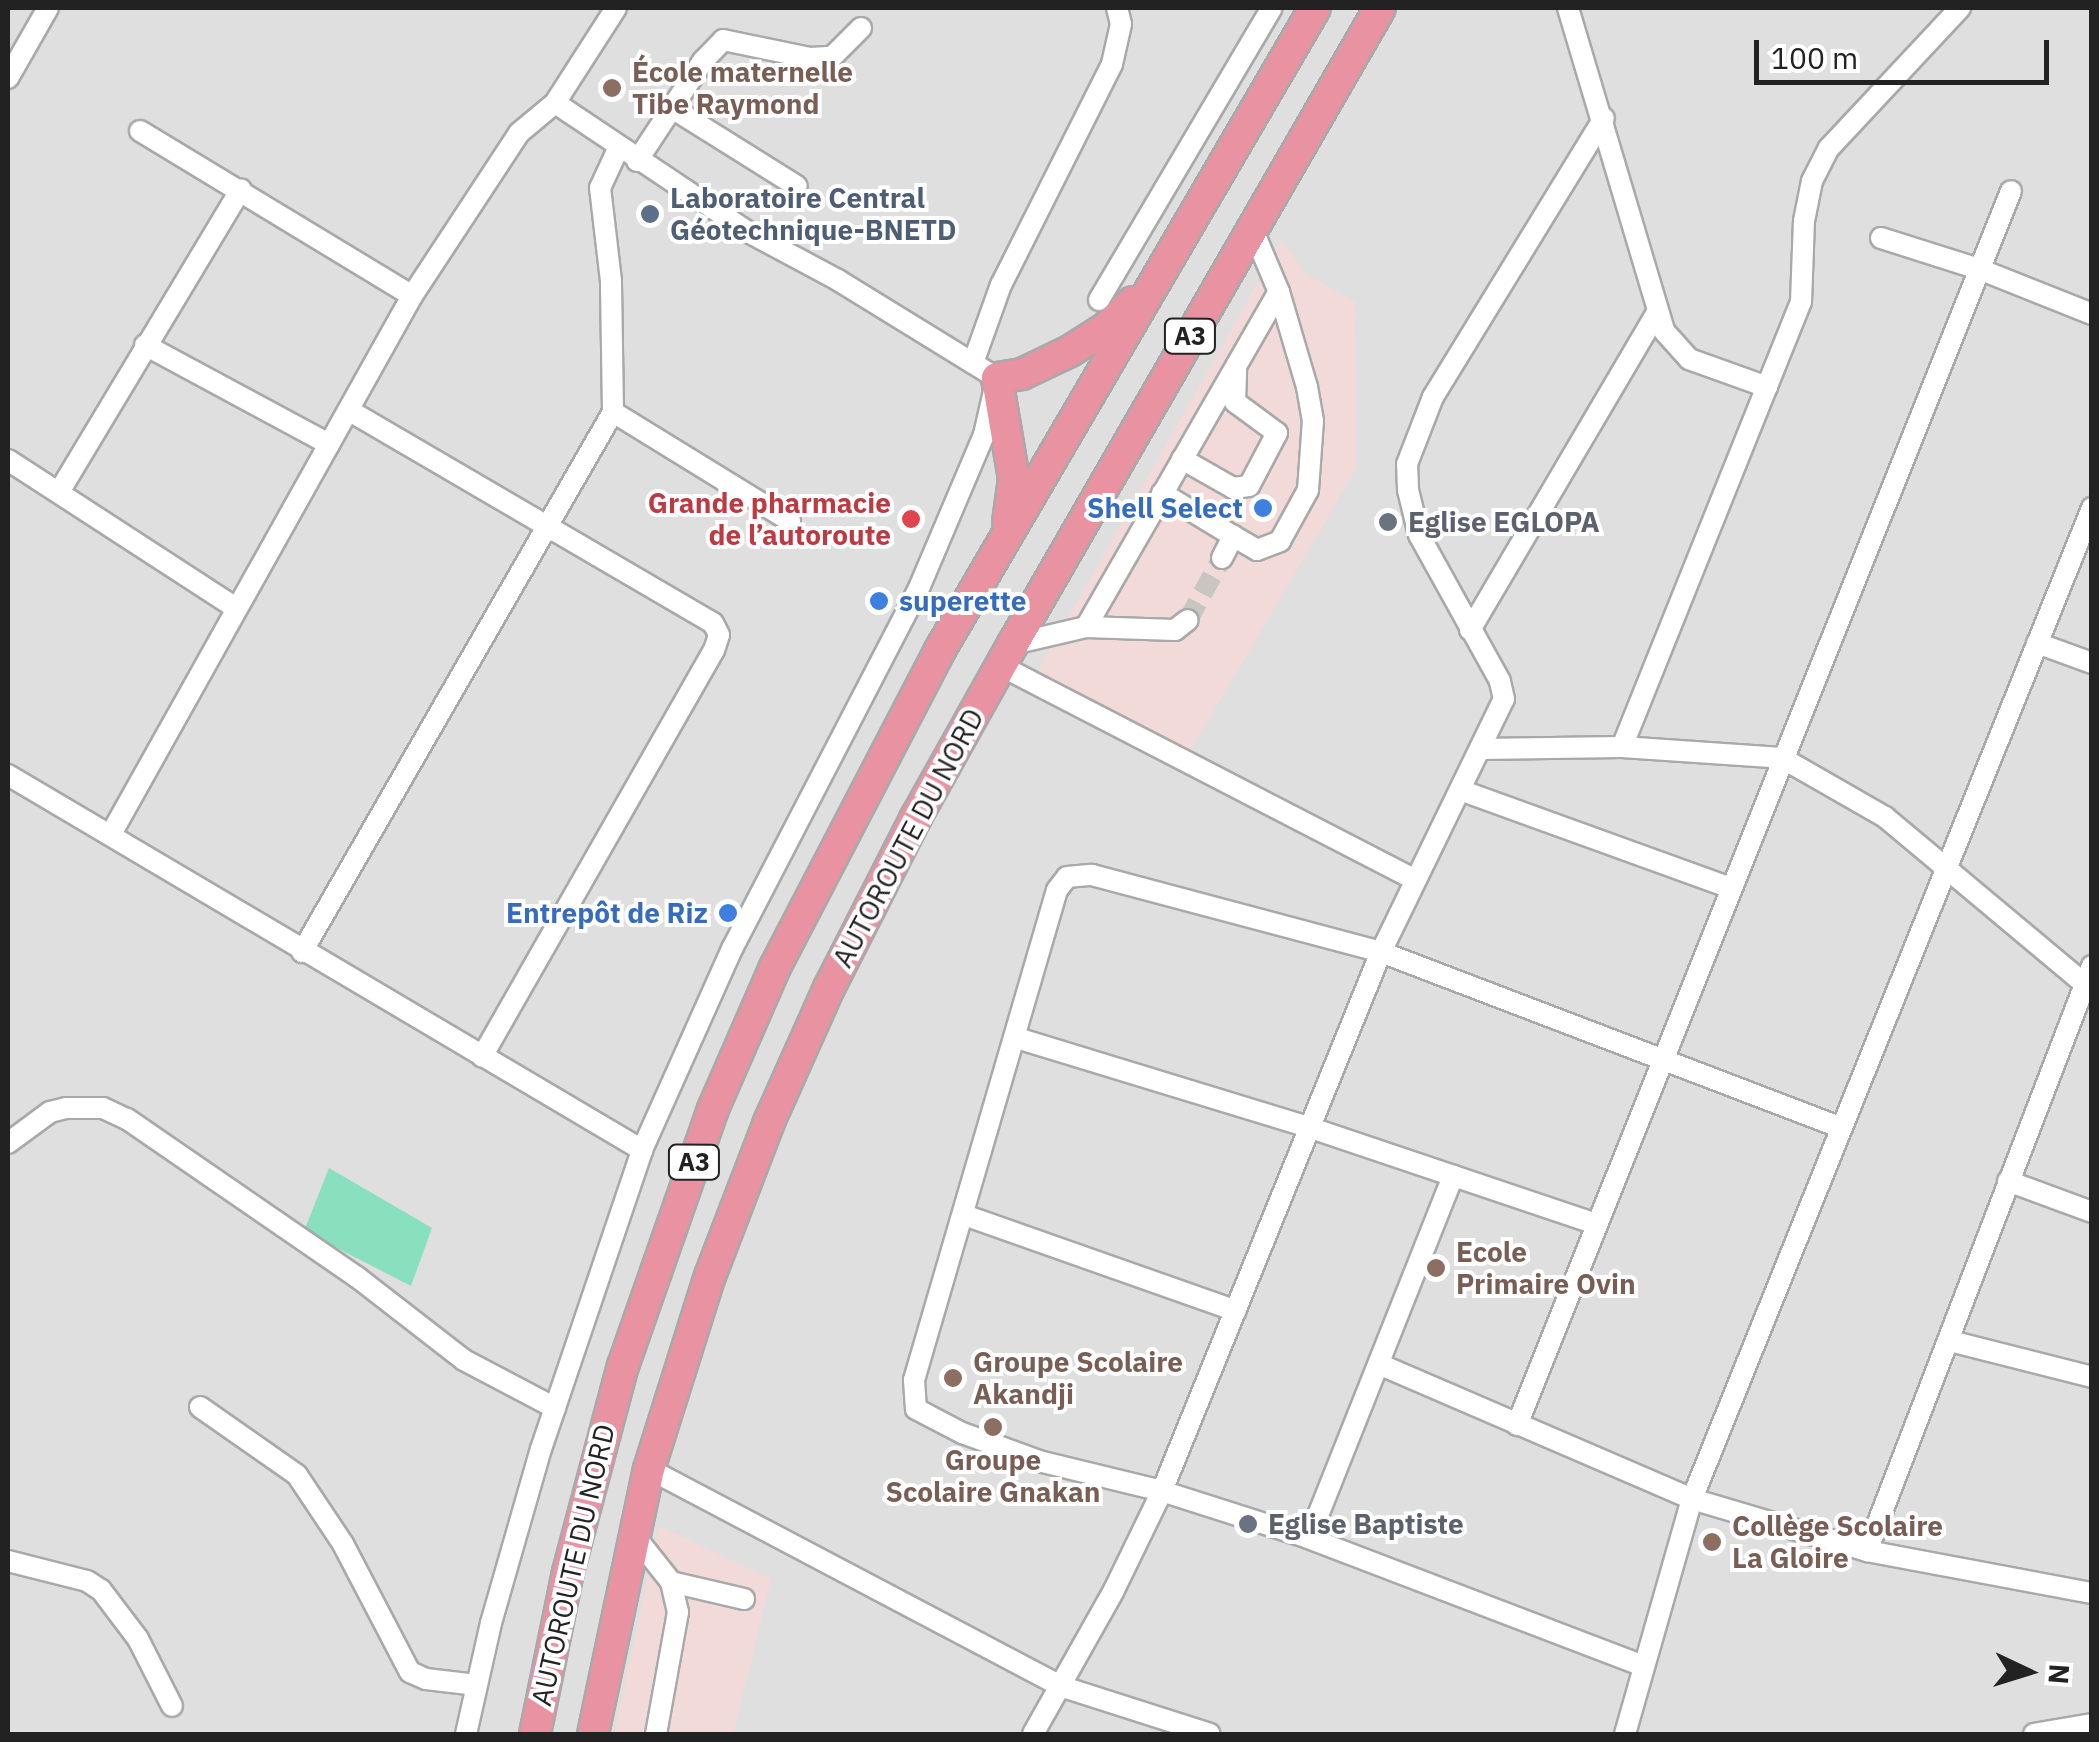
<!DOCTYPE html>
<html>
<head>
<meta charset="utf-8">
<style>
  body { margin:0 }
  #map { position:relative; width:2099px; height:1742px; overflow:hidden; background:#f2efe9; font-family:"IBM Plex Sans",sans-serif }
  div>[style] { position:absolute }
  [style*='--x'] { left:calc(var(--x)*1px); top:calc(var(--y)*1px); width:calc(var(--w)*1px); rotate:calc(var(--a)*1deg) }
  .residential>* { inset:0; background:#e0dfdf; transform-origin:0 0 }
  .commercial>* { inset:0; background:#f2dad9 }
  .pitch>* { inset:0; background:#88e0be }
  .minor-tunnel>* { height:20px; margin-top:-10px; transform-origin:0; background:repeating-linear-gradient(90deg,#c8c6c1 0 20px,transparent 0 30px) }
  .roads { filter:drop-shadow(2px 0 #a9a9a9) drop-shadow(-2px 0 #a9a9a9) drop-shadow(0 2px #a9a9a9) drop-shadow(0 -2px #a9a9a9) }
  .minor>* { height:20px; margin:-10px; padding:0 10px; transform-origin:10px; border-radius:10px; background:#fff }
  .highway>* { height:30px; margin:-15px; padding:0 15px; transform-origin:15px; border-radius:15px; background:#e892a2 }
  .dots>* { width:28px; height:28px; translate:-50% -50%; box-sizing:border-box; border:5px solid #fff; border-radius:50% }
  span { translate:-50% -50%; white-space:nowrap; text-align:center; line-height:1.15; -webkit-text-stroke:8px #fff; paint-order:stroke }
  .shield-label span { padding:2px 8px; background:#fff; border:2px solid; border-radius:8px; -webkit-text-stroke-width:0 }
  .shield-label { font-size:25px; color:#222; font-weight:700 }
  .education-label { font-size:28px; color:#785e54; font-weight:700 }
  .left { translate:0 -50%; text-align:left }
  .service-label { font-size:28px; color:#4e5e75; font-weight:700 }
  .health-label { font-size:28px; color:#be3a42; font-weight:700 }
  .right { translate:-100% -50%; text-align:right }
  .shop-label { font-size:28px; color:#366cbe; font-weight:700 }
  .worship-label { font-size:28px; color:#5b616d; font-weight:700 }
  .street-label { font-size:28px; color:#222 }
  .frame { position:absolute; inset:0; border:10px solid #222; pointer-events:none }
  .north { position:absolute; left:1979px; top:1622px; width:100px; height:100px; -webkit-text-stroke:8px #fff; paint-order:stroke; rotate:94deg; font-size:28px; font-weight:700; line-height:40px; text-align:center; color:#222 }
  .north::after { content:''; display:block; margin:auto; width:35px; height:45px; background:#222; clip-path:polygon(50% 0,100% 100%,50% 72%,0 100%) }
  .scale { position:absolute; left:1754px; top:40px; width:295px; height:45px; box-sizing:border-box; border:5px solid #222; border-top:0; padding-left:12px; font-size:30px; line-height:35px; white-space:nowrap; color:#222; -webkit-text-stroke:8px #fff; paint-order:stroke }
</style>
</head>
<body>
<div id="map">
  <div class="residential">
    <div style="left:8px;top:8px;width:2083px;height:1726px"></div>
  </div>
  <div class="commercial">
    <div style="clip-path:polygon(1282px 240px,1305px 274px,1355px 302px,1356px 469px,1190px 751px,1184px 753px,1037px 673px)"></div>
    <div style="clip-path:polygon(659px 1526px,771px 1579px,733px 1734px,614px 1734px)"></div>
  </div>
  <div class="pitch">
    <div style="clip-path:polygon(329px 1168px,432px 1228px,411px 1286px,304px 1231px)"></div>
  </div>
  <div class="minor-tunnel">
    <div style="--x:1188;--y:620;--w:71;--a:-61.3"></div>
  </div>
  <div class="roads">
    <div class="minor">
      <div style="--x:1568;--y:8;--w:337;--a:73.4"></div>
      <div style="--x:1664;--y:331;--w:38;--a:48"></div>
      <div style="--x:1689;--y:359;--w:83;--a:19.7"></div>
      <div style="--x:8;--y:78;--w:81;--a:-60.3"></div>
      <div style="--x:672;--y:108;--w:147;--a:32"></div>
      <div style="--x:140;--y:131;--w:318;--a:31.2"></div>
      <div style="--x:637;--y:161;--w:120;--a:-56.6"></div>
      <div style="--x:703;--y:61;--w:29;--a:-46"></div>
      <div style="--x:723;--y:40;--w:89;--a:11.7"></div>
      <div style="--x:810;--y:58;--w:22;--a:-3"></div>
      <div style="--x:832;--y:57;--w:41;--a:-45"></div>
      <div style="--x:1881;--y:238;--w:103;--a:17.6"></div>
      <div style="--x:1979;--y:269;--w:122;--a:21.7"></div>
      <div style="--x:1099;--y:300;--w:339;--a:-59.4"></div>
      <div style="--x:145;--y:345;--w:209;--a:28.3"></div>
      <div style="--x:973;--y:363;--w:83;--a:-70.3"></div>
      <div style="--x:1001;--y:285;--w:247;--a:-63.3"></div>
      <div style="--x:1112;--y:64;--w:41;--a:-77.3"></div>
      <div style="--x:1121;--y:24;--w:16;--a:-104"></div>
      <div style="--x:350;--y:411;--w:420;--a:30.3"></div>
      <div style="--x:713;--y:623;--w:13;--a:63"></div>
      <div style="--x:719;--y:635;--w:16;--a:108"></div>
      <div style="--x:714;--y:650;--w:468;--a:119.7"></div>
      <div style="--x:613;--y:412;--w:208;--a:31.6"></div>
      <div style="--x:1182;--y:459;--w:59;--a:29.6"></div>
      <div style="--x:1233;--y:488;--w:16;--a:-7"></div>
      <div style="--x:1249;--y:486;--w:60;--a:-62.2"></div>
      <div style="--x:1277;--y:433;--w:52;--a:-143.6"></div>
      <div style="--x:1235;--y:402;--w:33;--a:-88"></div>
      <div style="--x:8;--y:460;--w:272;--a:33"></div>
      <div style="--x:59;--y:492;--w:353;--a:-59"></div>
      <div style="--x:1162;--y:493;--w:83;--a:31.2"></div>
      <div style="--x:1222;--y:558;--w:25;--a:-63"></div>
      <div style="--x:1233;--y:536;--w:28;--a:30"></div>
      <div style="--x:1257;--y:550;--w:25;--a:-21"></div>
      <div style="--x:1280;--y:541;--w:58;--a:-61.2"></div>
      <div style="--x:1308;--y:490;--w:69;--a:-85.9"></div>
      <div style="--x:1313;--y:421;--w:35;--a:-100"></div>
      <div style="--x:1307;--y:387;--w:99;--a:-106.4"></div>
      <div style="--x:1279;--y:292;--w:69;--a:-112.9"></div>
      <div style="--x:1086;--y:627;--w:387;--a:-60.1"></div>
      <div style="--x:1470;--y:630;--w:370;--a:-59.5"></div>
      <div style="--x:2037;--y:643;--w:59;--a:20"></div>
      <div style="--x:1013;--y:644;--w:75;--a:-13.1"></div>
      <div style="--x:1086;--y:627;--w:89;--a:1.9"></div>
      <div style="--x:1175;--y:630;--w:16;--a:-38"></div>
      <div style="--x:1001;--y:666;--w:465;--a:27.3"></div>
      <div style="--x:1622;--y:747;--w:480;--a:-68.1"></div>
      <div style="--x:1801;--y:302;--w:81;--a:-87.9"></div>
      <div style="--x:1804;--y:221;--w:41;--a:-78.7"></div>
      <div style="--x:1812;--y:181;--w:37;--a:-63"></div>
      <div style="--x:1829;--y:148;--w:192;--a:-46.9"></div>
      <div style="--x:1480;--y:749;--w:142;--a:-0.8"></div>
      <div style="--x:1622;--y:747;--w:160;--a:3.9"></div>
      <div style="--x:1782;--y:758;--w:119;--a:29.8"></div>
      <div style="--x:1885;--y:817;--w:270;--a:39.9"></div>
      <div style="--x:8;--y:775;--w:737;--a:30.6"></div>
      <div style="--x:1460;--y:790;--w:288;--a:19.9"></div>
      <div style="--x:111;--y:834;--w:616;--a:-60.77"></div>
      <div style="--x:412;--y:296;--w:195;--a:-56.7"></div>
      <div style="--x:519;--y:133;--w:47;--a:-39.8"></div>
      <div style="--x:555;--y:103;--w:113;--a:-57.3"></div>
      <div style="--x:302;--y:952;--w:623;--a:-60.06"></div>
      <div style="--x:613;--y:412;--w:131;--a:-90.9"></div>
      <div style="--x:611;--y:281;--w:94;--a:-96.7"></div>
      <div style="--x:600;--y:188;--w:43;--a:-65.2"></div>
      <div style="--x:1017;--y:1038;--w:304;--a:17"></div>
      <div style="--x:1308;--y:1127;--w:305;--a:18.6"></div>
      <div style="--x:8;--y:1143;--w:52;--a:-36.4"></div>
      <div style="--x:50;--y:1112;--w:16;--a:-14"></div>
      <div style="--x:66;--y:1108;--w:37;--a:0"></div>
      <div style="--x:103;--y:1108;--w:26;--a:25"></div>
      <div style="--x:127;--y:1119;--w:279;--a:34.5"></div>
      <div style="--x:357;--y:1277;--w:135;--a:37.8"></div>
      <div style="--x:464;--y:1360;--w:103;--a:27.8"></div>
      <div style="--x:2008;--y:1181;--w:90;--a:20.3"></div>
      <div style="--x:964;--y:1215;--w:288;--a:19.4"></div>
      <div style="--x:1950;--y:1341;--w:146;--a:14.2"></div>
      <div style="--x:1381;--y:1365;--w:339;--a:23.3"></div>
      <div style="--x:1692;--y:1499;--w:183;--a:16.5"></div>
      <div style="--x:1867;--y:1551;--w:229;--a:10.6"></div>
      <div style="--x:200;--y:1407;--w:118;--a:35"></div>
      <div style="--x:297;--y:1475;--w:83;--a:56.3"></div>
      <div style="--x:343;--y:1544;--w:144;--a:62.4"></div>
      <div style="--x:410;--y:1672;--w:17;--a:24"></div>
      <div style="--x:426;--y:1679;--w:51;--a:6.7"></div>
      <div style="--x:1517;--y:1425;--w:1329;--a:-68.18"></div>
      <div style="--x:649;--y:1469;--w:465;--a:27.8"></div>
      <div style="--x:1060;--y:1686;--w:157;--a:17.7"></div>
      <div style="--x:633;--y:1534;--w:61;--a:51.6"></div>
      <div style="--x:671;--y:1582;--w:31;--a:77"></div>
      <div style="--x:678;--y:1612;--w:124;--a:100.2"></div>
      <div style="--x:1309;--y:1538;--w:390;--a:-68.3"></div>
      <div style="--x:1867;--y:1551;--w:627;--a:-68.96"></div>
      <div style="--x:8;--y:1561;--w:81;--a:14.2"></div>
      <div style="--x:87;--y:1581;--w:17;--a:33"></div>
      <div style="--x:101;--y:1590;--w:61;--a:52.9"></div>
      <div style="--x:138;--y:1639;--w:75;--a:63.1"></div>
      <div style="--x:671;--y:1582;--w:75;--a:13.1"></div>
      <div style="--x:1641;--y:1665;--w:355;--a:-159.1"></div>
      <div style="--x:1309;--y:1538;--w:154;--a:-162.3"></div>
      <div style="--x:1162;--y:1491;--w:127;--a:-166.3"></div>
      <div style="--x:1039;--y:1461;--w:82;--a:-160"></div>
      <div style="--x:962;--y:1433;--w:52;--a:-152.4"></div>
      <div style="--x:916;--y:1409;--w:29;--a:-94"></div>
      <div style="--x:914;--y:1380;--w:510;--a:-73.73"></div>
      <div style="--x:1057;--y:890;--w:16;--a:-52"></div>
      <div style="--x:1067;--y:877;--w:25;--a:-5"></div>
      <div style="--x:1092;--y:875;--w:299;--a:14.9"></div>
      <div style="--x:1381;--y:952;--w:493;--a:20.9"></div>
      <div style="--x:466;--y:1734;--w:114;--a:-77.3"></div>
      <div style="--x:491;--y:1623;--w:181;--a:-74"></div>
      <div style="--x:541;--y:1449;--w:316;--a:-71.3"></div>
      <div style="--x:642;--y:1150;--w:222;--a:-65.9"></div>
      <div style="--x:733;--y:947;--w:404;--a:-62.6"></div>
      <div style="--x:919;--y:588;--w:166;--a:-67"></div>
      <div style="--x:984;--y:435;--w:58;--a:-77.2"></div>
      <div style="--x:997;--y:378;--w:187;--a:-148.4"></div>
      <div style="--x:838;--y:280;--w:102;--a:-151.9"></div>
      <div style="--x:748;--y:232;--w:232;--a:-146.2"></div>
      <div style="--x:1033;--y:1734;--w:165;--a:-60.6"></div>
      <div style="--x:1114;--y:1590;--w:110;--a:-64.1"></div>
      <div style="--x:1162;--y:1491;--w:582;--a:-67.89"></div>
      <div style="--x:1381;--y:952;--w:281;--a:-64.1"></div>
      <div style="--x:1504;--y:699;--w:18;--a:-103"></div>
      <div style="--x:1500;--y:681;--w:167;--a:-119"></div>
      <div style="--x:1419;--y:535;--w:46;--a:-103.7"></div>
      <div style="--x:1408;--y:490;--w:26;--a:-92"></div>
      <div style="--x:1407;--y:464;--w:72;--a:-68.8"></div>
      <div style="--x:1433;--y:397;--w:327;--a:-58.5"></div>
      <div style="--x:1625;--y:1734;--w:244;--a:-74.1"></div>
      <div style="--x:1692;--y:1499;--w:1069;--a:-68.02"></div>
      <div style="--x:2034;--y:1734;--w:59;--a:-9.8"></div>
    </div>
    <div class="highway">
      <div style="--x:1008;--y:522;--w:43;--a:-82.1"></div>
      <div style="--x:1014;--y:479;--w:102;--a:-99.6"></div>
      <div style="--x:997;--y:378;--w:25;--a:-9"></div>
      <div style="--x:1022;--y:374;--w:53;--a:-25.6"></div>
      <div style="--x:1070;--y:351;--w:43;--a:-32.6"></div>
      <div style="--x:1106;--y:328;--w:37;--a:-44"></div>
      <div style="--x:535;--y:1734;--w:165;--a:-78.5"></div>
      <div style="--x:568;--y:1572;--w:213;--a:-75.1"></div>
      <div style="--x:623;--y:1366;--w:272;--a:-70.7"></div>
      <div style="--x:713;--y:1109;--w:155;--a:-66.4"></div>
      <div style="--x:775;--y:967;--w:357;--a:-62.5"></div>
      <div style="--x:940;--y:650;--w:743;--a:-59.71"></div>
      <div style="--x:593;--y:1734;--w:271;--a:-78.1"></div>
      <div style="--x:649;--y:1469;--w:202;--a:-72.5"></div>
      <div style="--x:710;--y:1276;--w:165;--a:-69"></div>
      <div style="--x:769;--y:1122;--w:147;--a:-65.9"></div>
      <div style="--x:829;--y:988;--w:190;--a:-63"></div>
      <div style="--x:915;--y:819;--w:201;--a:-60.8"></div>
      <div style="--x:1013;--y:644;--w:734;--a:-60.01"></div>
    </div>
  </div>
  <div class="dots">
    <div style="left:612px;top:88px;background:#8d6e63"></div>
    <div style="left:650px;top:214px;background:#5c6f8a"></div>
    <div style="left:1263px;top:508px;background:#3f7fe0"></div>
    <div style="left:911px;top:519px;background:#e0444e"></div>
    <div style="left:1388px;top:522px;background:#6b7280"></div>
    <div style="left:879px;top:601px;background:#3f7fe0"></div>
    <div style="left:728px;top:913px;background:#3f7fe0"></div>
    <div style="left:1436px;top:1268px;background:#8d6e63"></div>
    <div style="left:953px;top:1378px;background:#8d6e63"></div>
    <div style="left:993px;top:1427px;background:#8d6e63"></div>
    <div style="left:1248px;top:1524px;background:#6b7280"></div>
    <div style="left:1712px;top:1542px;background:#8d6e63"></div>
  </div>
  <div class="shield-label">
    <span style="left:1190px;top:336px">A3</span>
    <span style="left:694px;top:1162px">A3</span>
  </div>
  <div class="education-label">
    <span class="left" style="left:632px;top:88px">École maternelle<br>Tibe Raymond</span>
    <span class="left" style="left:1456px;top:1268px">Ecole<br>Primaire Ovin</span>
    <span class="left" style="left:973px;top:1378px">Groupe Scolaire<br>Akandji</span>
    <span style="left:993px;top:1476px">Groupe<br>Scolaire Gnakan</span>
    <span class="left" style="left:1732px;top:1542px">Collège Scolaire<br>La Gloire</span>
  </div>
  <div class="service-label">
    <span class="left" style="left:670px;top:214px">Laboratoire Central<br>Géotechnique-BNETD</span>
  </div>
  <div class="health-label">
    <span class="right" style="left:891px;top:519px">Grande pharmacie<br>de l’autoroute</span>
  </div>
  <div class="shop-label">
    <span class="right" style="left:1243px;top:508px">Shell Select</span>
    <span class="left" style="left:899px;top:601px">superette</span>
    <span class="right" style="left:708px;top:913px">Entrepôt de Riz</span>
  </div>
  <div class="worship-label">
    <span class="left" style="left:1408px;top:522px">Eglise EGLOPA</span>
    <span class="left" style="left:1268px;top:1524px">Eglise Baptiste</span>
  </div>
  <div class="street-label">
    <span style="left:908px;top:838px;rotate:-62deg">AUTOROUTE DU NORD</span>
    <span style="left:573px;top:1565px;rotate:-77deg">AUTOROUTE DU NORD</span>
  </div>
  <div class="frame"></div>
  <div class="north">N</div>
  <div class="scale">100 m</div>
</div>
</body>
</html>
